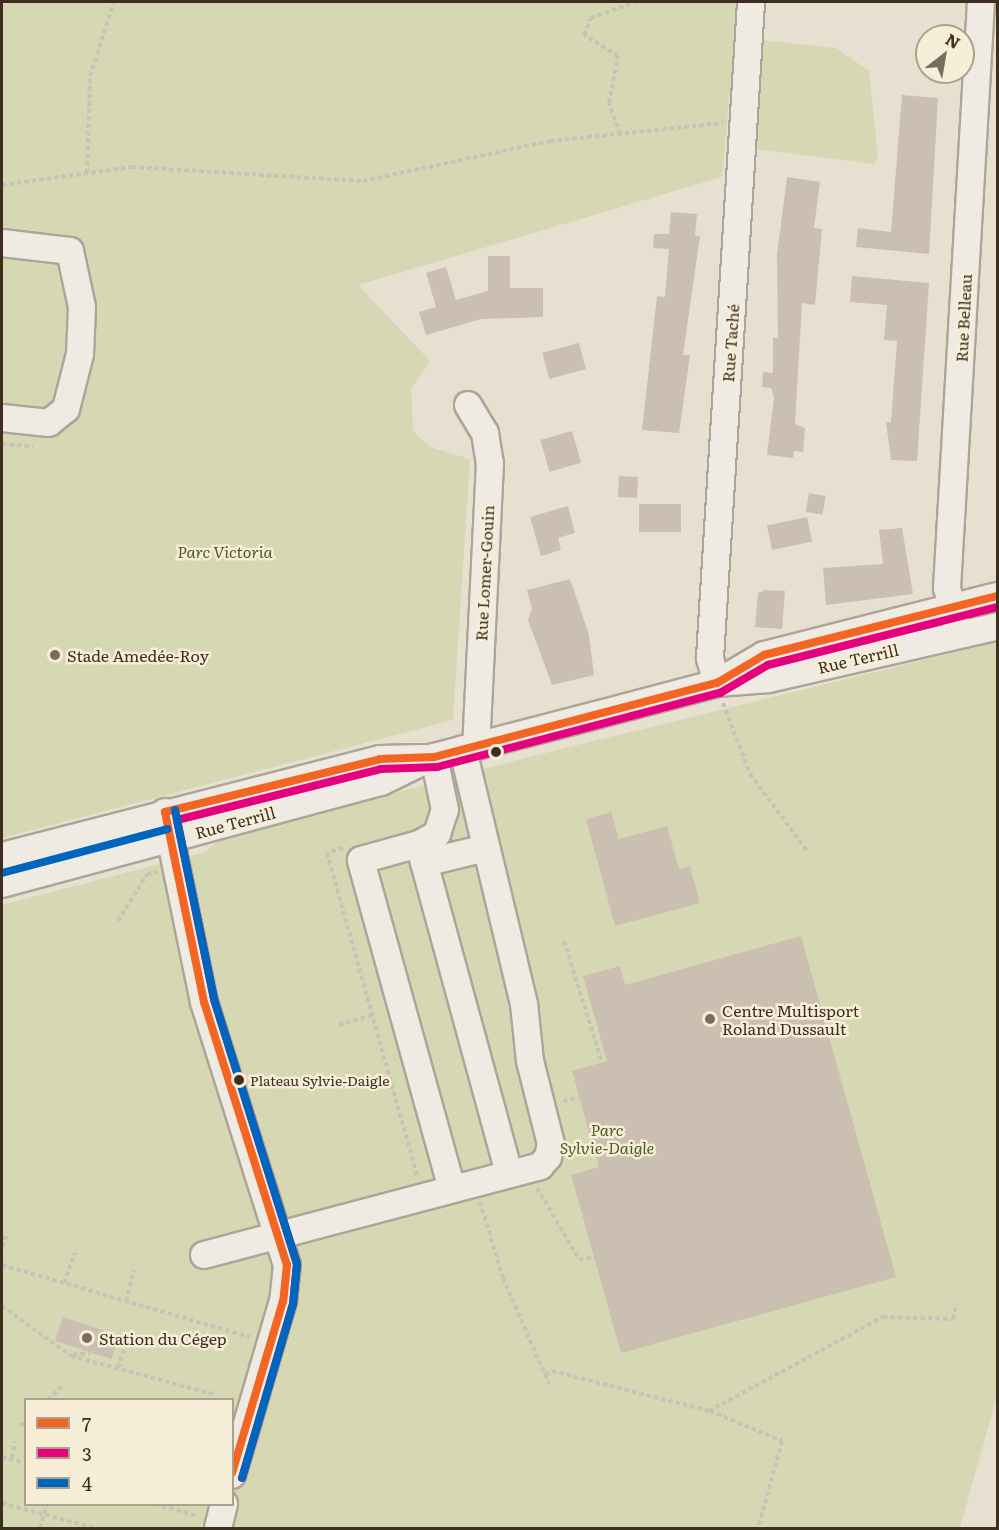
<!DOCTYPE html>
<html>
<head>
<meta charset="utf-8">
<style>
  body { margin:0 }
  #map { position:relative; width:999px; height:1530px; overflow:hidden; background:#e7e0d1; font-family:Literata,serif }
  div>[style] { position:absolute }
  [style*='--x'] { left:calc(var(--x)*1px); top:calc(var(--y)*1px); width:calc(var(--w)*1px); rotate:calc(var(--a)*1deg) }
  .green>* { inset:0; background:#d6d7b3 }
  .building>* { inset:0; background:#cbbfb2; transform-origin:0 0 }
  .path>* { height:4px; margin-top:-2px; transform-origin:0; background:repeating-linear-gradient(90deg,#c8c2b9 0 4.5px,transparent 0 7.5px) }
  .roads { filter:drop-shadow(2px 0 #ada599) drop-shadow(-2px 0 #ada599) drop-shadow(0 2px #ada599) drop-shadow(0 -2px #ada599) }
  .minor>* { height:26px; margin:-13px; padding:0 13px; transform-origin:13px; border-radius:13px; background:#efebe3 }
  .bus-1>* { height:8px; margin:-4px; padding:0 4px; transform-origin:4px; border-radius:4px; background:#f26522 }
  .bus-2>* { height:8px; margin:-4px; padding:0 4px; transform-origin:4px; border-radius:4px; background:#e5007d }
  .bus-3>* { height:8px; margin:-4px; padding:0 4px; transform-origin:4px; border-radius:4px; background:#0065bd }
  .dots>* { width:16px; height:16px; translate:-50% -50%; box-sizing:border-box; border:3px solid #f7eed8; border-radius:50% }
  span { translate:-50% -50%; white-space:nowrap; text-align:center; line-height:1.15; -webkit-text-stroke:5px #f7eed8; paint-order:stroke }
  .bus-label { font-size:14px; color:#3d2e20 }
  .left { translate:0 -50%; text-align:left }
  .street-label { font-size:16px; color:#3d2e20 }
  .park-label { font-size:16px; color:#4d5a26; font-style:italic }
  .poi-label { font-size:16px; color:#3d2e20 }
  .frame { position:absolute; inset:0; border:3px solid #3d2e20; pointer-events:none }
  .legend { position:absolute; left:24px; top:1398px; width:210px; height:108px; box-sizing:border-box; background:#f7eed8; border:2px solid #ada18e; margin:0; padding:8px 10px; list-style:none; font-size:18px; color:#3d2e20 }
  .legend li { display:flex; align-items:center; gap:12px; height:30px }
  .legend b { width:30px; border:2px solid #ada18e }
  .north { position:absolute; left:915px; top:24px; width:60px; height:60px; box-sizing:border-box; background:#f7eed8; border:2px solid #ada18e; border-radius:50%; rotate:31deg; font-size:16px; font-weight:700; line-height:24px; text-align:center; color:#3d2e20 }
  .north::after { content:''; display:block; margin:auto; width:21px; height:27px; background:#786c5e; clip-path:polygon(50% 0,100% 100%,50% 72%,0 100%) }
</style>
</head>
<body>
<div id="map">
  <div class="green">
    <div style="clip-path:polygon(2px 2px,738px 2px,722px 177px,358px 285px,430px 361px,411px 389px,413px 431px,430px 447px,470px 459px,453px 720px,2px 838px)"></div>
    <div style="clip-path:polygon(760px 40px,836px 48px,869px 71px,878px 157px,874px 164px,754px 149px)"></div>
    <div style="clip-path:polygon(evenodd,997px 642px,998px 1392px,960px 1528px,2px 1528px,2px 905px,206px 852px,218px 840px,533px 756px,997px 642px,26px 1400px,232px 1400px,232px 1504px,26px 1504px,26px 1400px)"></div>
  </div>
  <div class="building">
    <div style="clip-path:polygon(902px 95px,938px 98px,929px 254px,856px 247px,858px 228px,891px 232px)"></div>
    <div style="clip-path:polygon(787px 177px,820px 182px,814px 228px,822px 229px,815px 305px,802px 303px,795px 424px,805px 428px,803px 452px,794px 451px,793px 458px,767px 455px,774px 397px,771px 388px,762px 387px,763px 372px,773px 373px,773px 338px,778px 338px,777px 255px)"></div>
    <div style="clip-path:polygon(671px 212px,697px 214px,695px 236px,700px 236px,683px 355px,690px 355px,679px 433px,642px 430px,657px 296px,665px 297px,669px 249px,653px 248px,654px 234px,669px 234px)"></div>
    <div style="clip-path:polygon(488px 256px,510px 256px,510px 288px,543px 288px,543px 317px,481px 319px,426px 335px,419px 312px,436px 307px,426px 273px,446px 267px,456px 300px,488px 291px)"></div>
    <div style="clip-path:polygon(852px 276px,929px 283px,917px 461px,891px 460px,886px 422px,891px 422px,897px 341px,884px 340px,887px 305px,850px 302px)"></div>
    <div style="left:579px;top:343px;width:27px;height:38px;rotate:75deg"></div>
    <div style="left:572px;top:431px;width:33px;height:33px;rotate:74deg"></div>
    <div style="left:619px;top:476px;width:19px;height:21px;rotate:3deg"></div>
    <div style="left:809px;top:493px;width:17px;height:19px;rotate:10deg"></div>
    <div style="left:639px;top:504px;width:42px;height:28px"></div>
    <div style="clip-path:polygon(568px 506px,575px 533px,558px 538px,561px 550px,541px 556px,530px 517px)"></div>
    <div style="left:807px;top:517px;width:25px;height:41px;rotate:78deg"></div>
    <div style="clip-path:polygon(902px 528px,913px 594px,826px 605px,823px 568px,883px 564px,879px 530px)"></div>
    <div style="clip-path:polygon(570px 579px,589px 635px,594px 675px,552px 685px,528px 620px,532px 609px,527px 590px)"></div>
    <div style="clip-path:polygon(765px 590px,785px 591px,782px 629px,755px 627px,758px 593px)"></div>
    <div style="clip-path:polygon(611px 812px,619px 839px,667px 826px,679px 869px,690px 866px,700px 903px,615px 926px,586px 819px)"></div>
    <div style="clip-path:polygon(801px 936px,896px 1277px,621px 1353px,571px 1175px,599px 1167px,572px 1071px,607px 1061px,583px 976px,620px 966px,625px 985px)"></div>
    <div style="left:63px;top:1317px;width:59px;height:25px;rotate:18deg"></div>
  </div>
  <div class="path">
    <div style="--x:620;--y:134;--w:33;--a:-110"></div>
    <div style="--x:609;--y:103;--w:48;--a:-79.2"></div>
    <div style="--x:618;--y:56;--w:40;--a:-148"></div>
    <div style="--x:584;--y:35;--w:18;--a:-68"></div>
    <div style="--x:591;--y:18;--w:48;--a:-19.6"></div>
    <div style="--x:87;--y:173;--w:97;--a:-88.2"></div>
    <div style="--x:90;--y:76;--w:78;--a:-72"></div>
    <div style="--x:2;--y:185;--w:131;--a:-7.9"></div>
    <div style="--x:132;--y:167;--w:231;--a:3.5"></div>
    <div style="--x:363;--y:181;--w:191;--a:-12.1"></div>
    <div style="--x:550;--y:141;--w:174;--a:-5.9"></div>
    <div style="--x:2;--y:444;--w:31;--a:4"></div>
    <div style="--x:723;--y:703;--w:76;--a:69.2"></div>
    <div style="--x:750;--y:774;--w:97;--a:53.4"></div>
    <div style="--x:343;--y:848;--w:17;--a:163"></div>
    <div style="--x:327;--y:853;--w:335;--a:74.4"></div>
    <div style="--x:118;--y:921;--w:55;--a:-58.3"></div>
    <div style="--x:147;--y:874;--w:10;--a:-11"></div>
    <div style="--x:564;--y:941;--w:127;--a:72.6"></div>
    <div style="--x:339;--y:1025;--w:34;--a:-17"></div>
    <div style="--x:563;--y:1101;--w:16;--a:-11"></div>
    <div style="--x:571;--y:1153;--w:23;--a:-15"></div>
    <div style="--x:537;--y:1188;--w:82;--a:59.4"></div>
    <div style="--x:579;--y:1259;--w:16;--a:-4"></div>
    <div style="--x:480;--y:1202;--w:79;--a:73.2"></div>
    <div style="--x:503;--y:1278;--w:116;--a:66.5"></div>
    <div style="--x:2;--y:1247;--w:15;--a:-70"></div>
    <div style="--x:2;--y:1265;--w:258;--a:16.2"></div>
    <div style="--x:64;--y:1283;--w:32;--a:-70"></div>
    <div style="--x:126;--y:1301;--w:32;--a:-76"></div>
    <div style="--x:2;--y:1306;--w:85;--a:35.9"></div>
    <div style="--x:71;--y:1356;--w:147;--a:15"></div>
    <div style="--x:73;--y:1355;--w:17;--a:-7"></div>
    <div style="--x:118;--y:1368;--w:33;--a:-72"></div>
    <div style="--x:545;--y:1375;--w:8;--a:-30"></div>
    <div style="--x:552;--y:1371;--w:162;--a:14.3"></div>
    <div style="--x:709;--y:1411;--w:198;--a:-28.4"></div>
    <div style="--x:883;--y:1317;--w:70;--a:1.6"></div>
    <div style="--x:953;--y:1319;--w:16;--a:-76"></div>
    <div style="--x:48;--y:1400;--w:21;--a:-45"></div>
    <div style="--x:710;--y:1411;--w:78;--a:22.6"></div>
    <div style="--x:782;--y:1441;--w:90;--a:105.4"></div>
    <div style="--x:20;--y:1426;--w:8;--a:-40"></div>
    <div style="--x:2;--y:1457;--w:25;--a:14"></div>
    <div style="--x:12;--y:1458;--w:17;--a:-80"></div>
    <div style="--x:2;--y:1503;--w:95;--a:15.2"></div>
    <div style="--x:155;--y:1504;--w:45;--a:15.6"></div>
    <div style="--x:40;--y:1528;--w:25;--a:-74"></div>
  </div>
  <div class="roads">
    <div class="minor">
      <div style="--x:2;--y:243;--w:68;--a:6.7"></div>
      <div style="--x:70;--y:251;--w:57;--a:77.9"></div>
      <div style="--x:82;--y:307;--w:47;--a:92.4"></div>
      <div style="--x:80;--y:354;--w:57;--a:104.3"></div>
      <div style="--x:66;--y:409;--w:22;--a:141"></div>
      <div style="--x:49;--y:423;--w:47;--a:-173.9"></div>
      <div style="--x:468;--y:405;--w:33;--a:59"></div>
      <div style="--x:485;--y:433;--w:30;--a:81"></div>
      <div style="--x:490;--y:463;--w:283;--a:92.8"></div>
      <div style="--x:959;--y:634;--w:48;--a:-104.6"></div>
      <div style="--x:947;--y:588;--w:587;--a:-86.68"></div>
      <div style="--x:722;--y:680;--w:49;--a:-30.8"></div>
      <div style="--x:764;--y:655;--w:241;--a:-14.2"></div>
      <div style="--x:717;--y:683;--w:26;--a:-106"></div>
      <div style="--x:710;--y:658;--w:657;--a:-86.42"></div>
      <div style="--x:165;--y:812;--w:194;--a:78.4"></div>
      <div style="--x:204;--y:1002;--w:276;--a:72.5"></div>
      <div style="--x:287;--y:1265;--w:36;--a:96"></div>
      <div style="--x:283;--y:1301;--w:181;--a:106.3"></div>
      <div style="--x:419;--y:844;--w:21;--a:-29"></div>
      <div style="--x:437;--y:834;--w:25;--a:-72"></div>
      <div style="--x:445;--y:810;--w:54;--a:-101.7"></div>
      <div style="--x:2;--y:856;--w:390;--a:-14.4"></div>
      <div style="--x:380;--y:759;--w:43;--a:-1.3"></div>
      <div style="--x:424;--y:863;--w:64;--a:-13.6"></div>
      <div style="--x:2;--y:884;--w:392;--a:-15.1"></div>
      <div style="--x:381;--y:782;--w:55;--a:-26.1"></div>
      <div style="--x:430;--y:758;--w:171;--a:-14.5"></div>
      <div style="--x:596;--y:715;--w:125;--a:-14.8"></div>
      <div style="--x:717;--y:683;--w:52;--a:-4.4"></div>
      <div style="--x:769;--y:679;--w:235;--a:-13"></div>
      <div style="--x:452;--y:1189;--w:341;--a:-105.5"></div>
      <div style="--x:361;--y:860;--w:60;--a:-15.4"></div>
      <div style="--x:419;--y:844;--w:342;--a:74.7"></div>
      <div style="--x:204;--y:1255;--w:348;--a:-14.8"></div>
      <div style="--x:540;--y:1166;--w:12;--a:-48"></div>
      <div style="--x:548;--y:1157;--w:13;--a:-77"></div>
      <div style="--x:551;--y:1144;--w:86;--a:-104.2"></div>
      <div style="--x:530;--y:1061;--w:57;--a:-96"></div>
      <div style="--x:524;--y:1004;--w:262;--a:-103.5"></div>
      <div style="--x:218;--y:1528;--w:25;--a:-76"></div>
    </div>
  </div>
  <div class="bus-1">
    <div style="--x:165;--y:812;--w:221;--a:-13.8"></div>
    <div style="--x:380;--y:759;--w:54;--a:-2.1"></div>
    <div style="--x:434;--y:757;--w:293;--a:-14.7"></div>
    <div style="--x:717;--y:683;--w:55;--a:-30.8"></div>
    <div style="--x:764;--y:655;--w:241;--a:-14.2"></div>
    <div style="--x:165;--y:812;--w:194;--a:78.4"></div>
    <div style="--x:204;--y:1002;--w:276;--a:72.5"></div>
    <div style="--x:287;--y:1265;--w:36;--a:96"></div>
    <div style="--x:283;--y:1301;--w:179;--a:106.5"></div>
  </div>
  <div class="bus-2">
    <div style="--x:242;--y:1478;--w:181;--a:-73.7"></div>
    <div style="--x:293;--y:1304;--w:40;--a:-84.3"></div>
    <div style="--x:297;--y:1264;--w:278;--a:-107.4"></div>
    <div style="--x:214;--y:999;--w:183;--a:-101.7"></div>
    <div style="--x:177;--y:820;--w:210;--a:-14"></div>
    <div style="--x:381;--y:769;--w:56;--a:-2"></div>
    <div style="--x:437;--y:767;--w:293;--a:-14.7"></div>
    <div style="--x:720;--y:693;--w:56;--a:-30.3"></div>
    <div style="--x:768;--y:665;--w:237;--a:-14.2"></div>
  </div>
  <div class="bus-3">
    <div style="--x:175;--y:810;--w:193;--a:78.3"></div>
    <div style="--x:214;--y:999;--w:278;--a:72.6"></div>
    <div style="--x:297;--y:1264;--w:40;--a:95.7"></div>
    <div style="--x:293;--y:1304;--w:181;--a:106.3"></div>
    <div style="--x:2;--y:873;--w:171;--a:-14.9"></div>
  </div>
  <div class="dots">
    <div style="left:55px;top:655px;background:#786c5e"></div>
    <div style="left:496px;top:752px;background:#3d2e20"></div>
    <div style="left:710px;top:1019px;background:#786c5e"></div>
    <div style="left:239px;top:1080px;background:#3d2e20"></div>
    <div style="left:87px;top:1338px;background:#786c5e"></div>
  </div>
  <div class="bus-label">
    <span class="left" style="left:250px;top:1080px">Plateau Sylvie-Daigle</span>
  </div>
  <div class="street-label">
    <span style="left:963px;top:318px;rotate:-87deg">Rue Belleau</span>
    <span style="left:730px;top:343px;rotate:-86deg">Rue Taché</span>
    <span style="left:484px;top:573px;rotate:-87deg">Rue Lomer-Gouin</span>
    <span style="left:858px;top:658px;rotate:-13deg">Rue Terrill</span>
    <span style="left:235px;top:822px;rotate:-15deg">Rue Terrill</span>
  </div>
  <div class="park-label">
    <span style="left:225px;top:551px">Parc Victoria</span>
    <span style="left:607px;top:1138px">Parc<br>Sylvie-Daigle</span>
  </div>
  <div class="poi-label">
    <span class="left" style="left:67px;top:655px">Stade Amedée-Roy</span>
    <span class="left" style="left:722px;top:1019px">Centre Multisport<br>Roland Dussault</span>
    <span class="left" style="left:99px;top:1338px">Station du Cégep</span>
  </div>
  <div class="frame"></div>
  <ul class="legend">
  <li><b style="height:8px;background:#f26522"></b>7</li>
  <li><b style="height:8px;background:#e5007d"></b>3</li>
  <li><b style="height:8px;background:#0065bd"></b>4</li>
  </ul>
  <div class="north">N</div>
</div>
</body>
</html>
